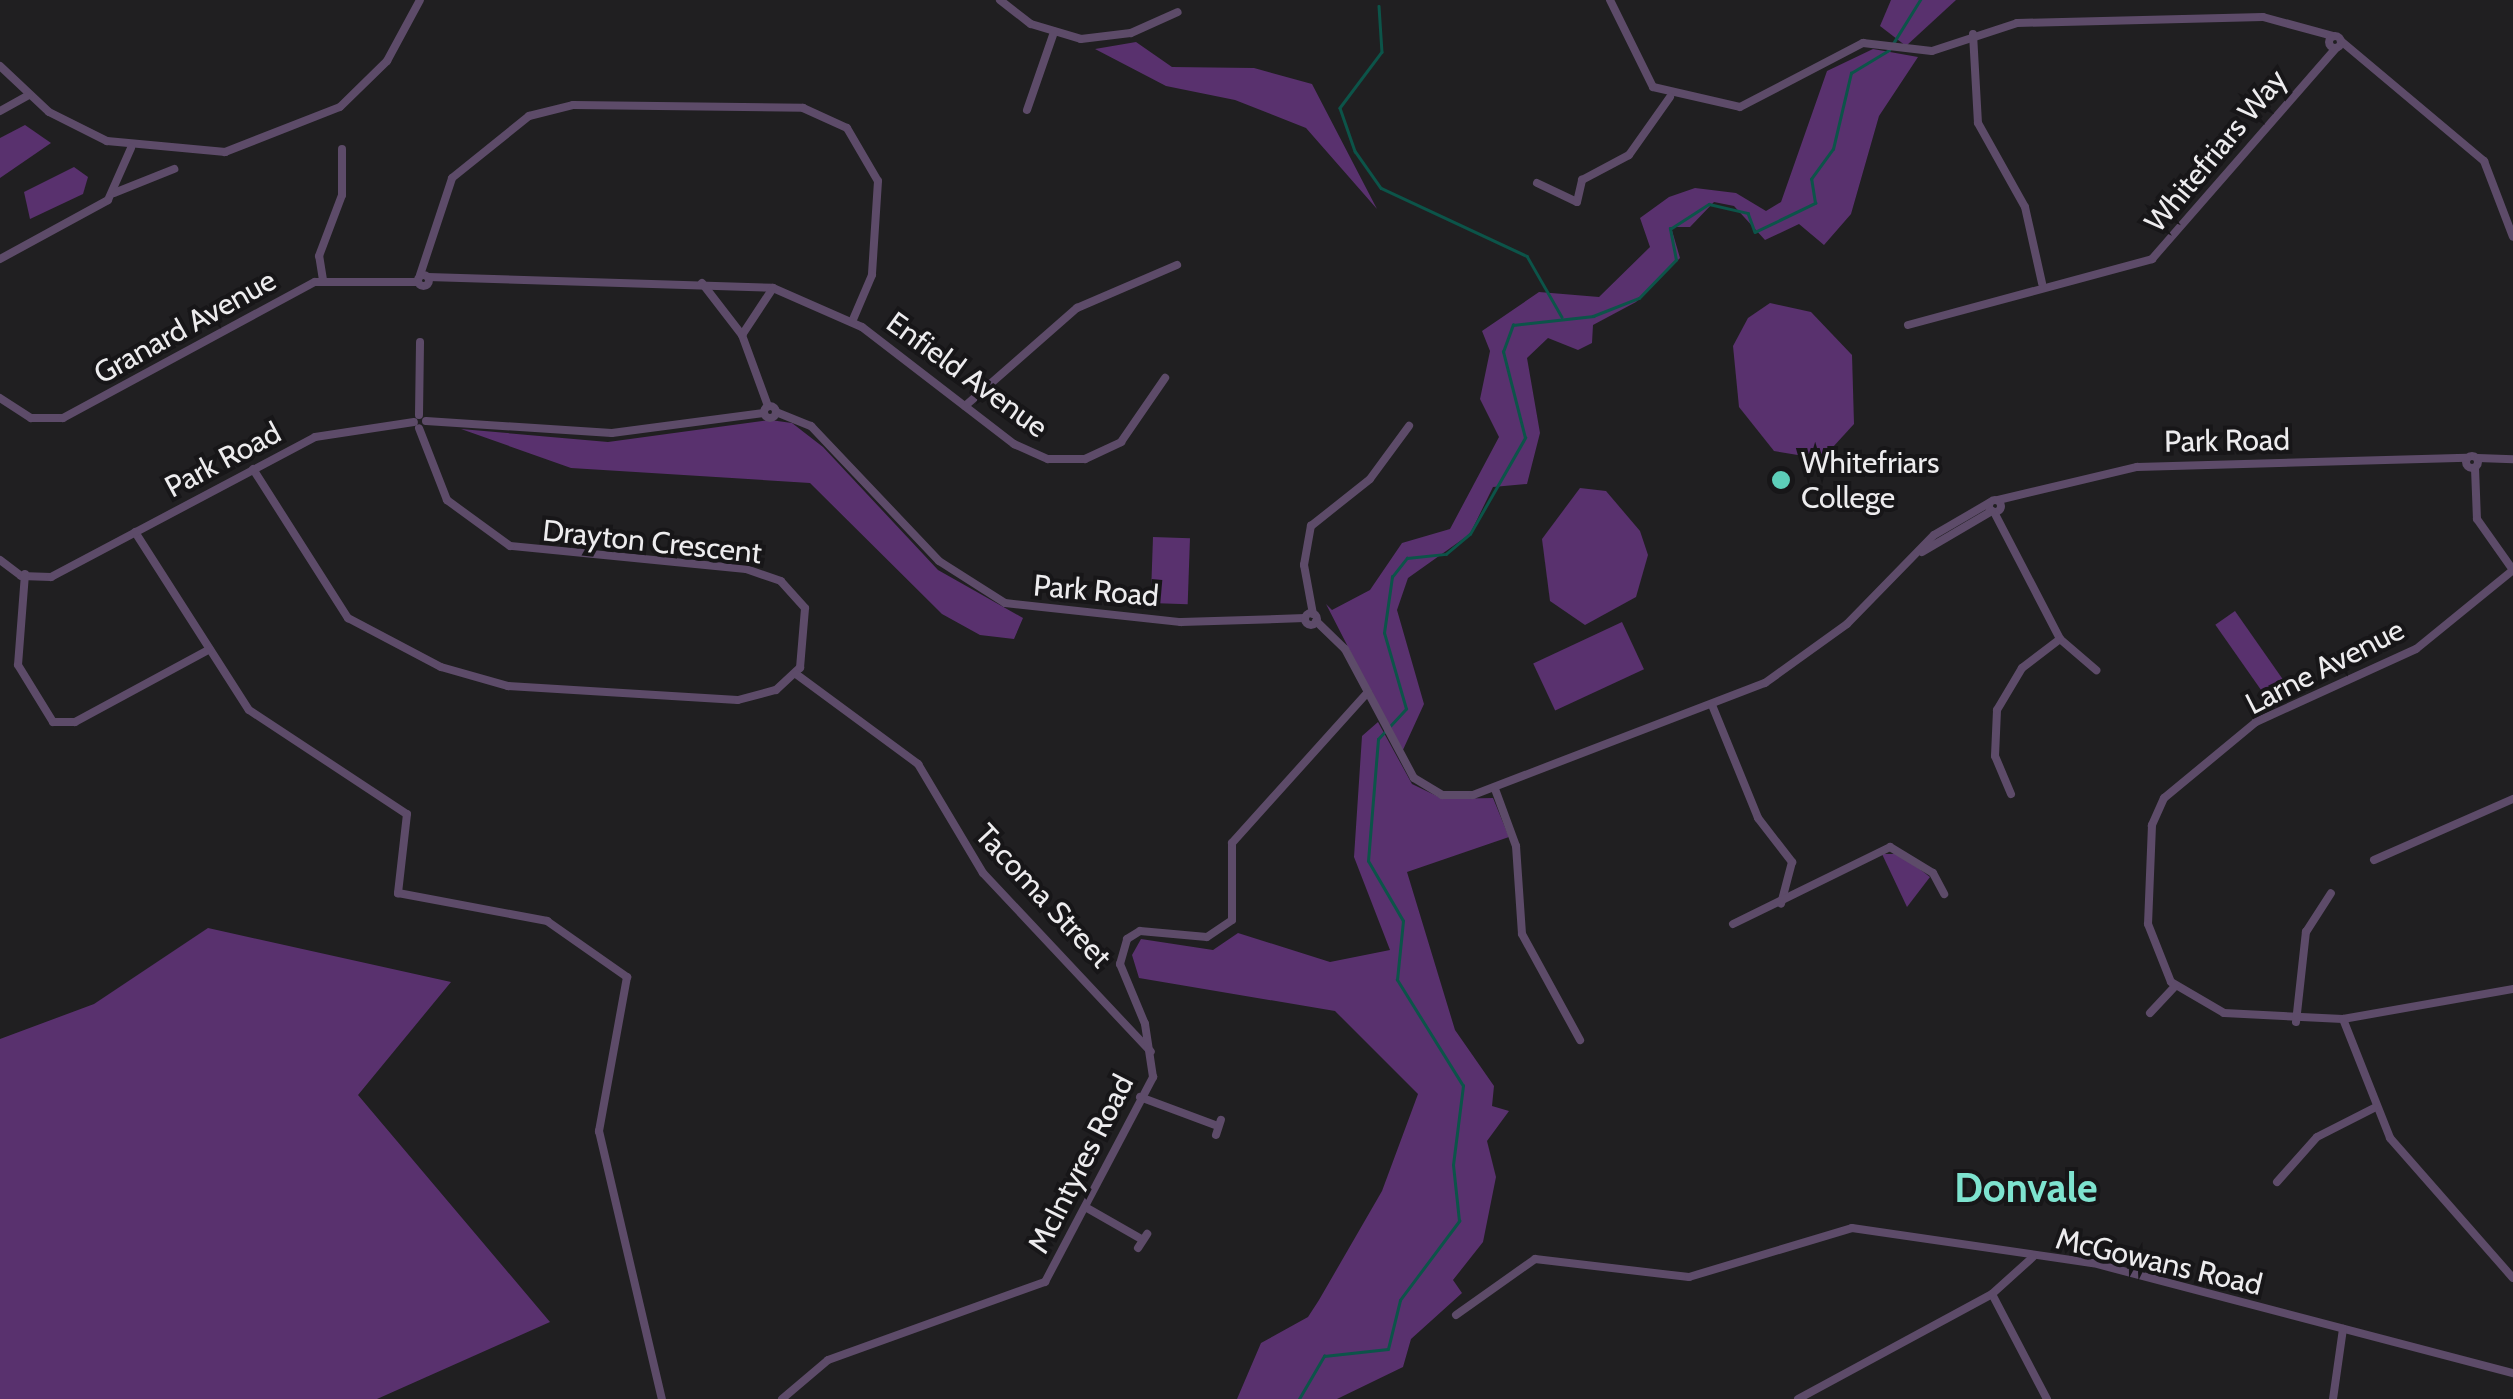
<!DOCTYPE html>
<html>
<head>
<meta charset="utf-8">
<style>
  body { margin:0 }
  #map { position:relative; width:2513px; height:1399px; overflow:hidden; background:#201f21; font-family:Cabin,sans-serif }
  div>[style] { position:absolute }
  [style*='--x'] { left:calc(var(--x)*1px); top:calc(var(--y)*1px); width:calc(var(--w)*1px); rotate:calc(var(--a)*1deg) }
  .green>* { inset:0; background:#59316e; transform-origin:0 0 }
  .stream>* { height:2.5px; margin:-1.25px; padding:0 1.25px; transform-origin:1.25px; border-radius:1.25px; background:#0c5449 }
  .minor>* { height:8px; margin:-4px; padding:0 4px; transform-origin:4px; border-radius:4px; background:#5d4b69 }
  .minor>.ring { margin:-4px; padding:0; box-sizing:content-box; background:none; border:8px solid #5d4b69; border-radius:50% }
  .dots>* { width:28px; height:28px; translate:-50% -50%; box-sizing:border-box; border:5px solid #171618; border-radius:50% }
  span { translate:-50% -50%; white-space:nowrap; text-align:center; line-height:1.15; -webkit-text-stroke:8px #171618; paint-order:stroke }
  .street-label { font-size:30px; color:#edecee }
  .poi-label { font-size:30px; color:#edecee }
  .left { translate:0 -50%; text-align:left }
  .district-label { font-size:40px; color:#7ee3cf; font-weight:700 }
</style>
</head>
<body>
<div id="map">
  <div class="green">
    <div style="clip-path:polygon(1891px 0,1956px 0,1906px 46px,1880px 26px)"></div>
    <div style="clip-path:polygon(1136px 42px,1172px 67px,1254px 68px,1312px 84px,1377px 209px,1306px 128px,1235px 100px,1166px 86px,1095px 49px)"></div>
    <div style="clip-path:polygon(1873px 49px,1918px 57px,1879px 116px,1851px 214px,1824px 245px,1799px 224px,1765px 240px,1734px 206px,1714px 202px,1690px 227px,1671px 227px,1680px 258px,1636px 302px,1593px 325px,1592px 343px,1578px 350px,1548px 338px,1527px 358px,1540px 433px,1527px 484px,1493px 487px,1470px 534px,1408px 578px,1397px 610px,1424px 704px,1402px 752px,1326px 604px,1332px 610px,1370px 590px,1402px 543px,1450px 529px,1499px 437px,1480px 399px,1490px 351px,1482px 331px,1539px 292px,1599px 297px,1650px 247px,1640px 218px,1669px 197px,1695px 188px,1736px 193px,1766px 211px,1781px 202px,1827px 71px)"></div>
    <div style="clip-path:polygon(25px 125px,51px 143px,0 178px,0 138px)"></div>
    <div style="clip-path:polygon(74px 167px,88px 177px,83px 194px,30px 219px,24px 192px)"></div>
    <div style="clip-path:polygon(1770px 303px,1811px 312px,1852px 355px,1854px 424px,1822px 459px,1774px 451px,1739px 407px,1733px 346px,1748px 318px)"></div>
    <div style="clip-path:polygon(770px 420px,792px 423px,823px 447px,938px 570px,1023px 618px,1014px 639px,980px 635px,942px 614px,810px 483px,571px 468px,461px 429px,608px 442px)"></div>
    <div style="clip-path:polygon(1580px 488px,1606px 491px,1640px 531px,1648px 555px,1636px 597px,1585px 625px,1550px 601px,1542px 539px)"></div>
    <div style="left:1153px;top:537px;width:37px;height:66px;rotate:2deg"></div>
    <div style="left:2235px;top:611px;width:102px;height:24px;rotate:55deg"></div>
    <div style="left:1622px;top:622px;width:52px;height:98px;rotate:65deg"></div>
    <div style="clip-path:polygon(1378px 722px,1412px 784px,1443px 799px,1493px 798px,1509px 837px,1407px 872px,1455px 1030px,1494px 1086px,1492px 1106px,1509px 1111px,1487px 1141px,1496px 1177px,1483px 1242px,1453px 1280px,1462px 1293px,1411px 1339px,1403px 1367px,1337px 1399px,1237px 1399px,1261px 1343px,1308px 1317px,1319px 1300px,1382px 1191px,1418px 1094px,1335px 1011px,1139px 978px,1132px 955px,1141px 939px,1213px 950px,1238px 933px,1330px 962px,1390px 950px,1354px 857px,1362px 736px)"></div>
    <div style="clip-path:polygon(1882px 854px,1900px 854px,1930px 877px,1907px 907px)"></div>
    <div style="clip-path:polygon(208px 928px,451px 982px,358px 1095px,550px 1322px,377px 1399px,0 1399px,0 1039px,94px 1004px)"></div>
  </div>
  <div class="stream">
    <div style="--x:1379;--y:6;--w:46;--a:86.3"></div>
    <div style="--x:1382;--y:52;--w:70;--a:126.9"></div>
    <div style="--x:1340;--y:108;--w:46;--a:70.8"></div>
    <div style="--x:1355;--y:151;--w:45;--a:54.9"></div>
    <div style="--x:1381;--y:188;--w:161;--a:25"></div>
    <div style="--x:1527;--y:256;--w:70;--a:60.2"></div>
    <div style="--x:1299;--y:1399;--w:50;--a:-59.8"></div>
    <div style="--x:1324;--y:1356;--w:64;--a:-6.2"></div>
    <div style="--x:1388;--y:1349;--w:50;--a:-76.2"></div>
    <div style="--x:1400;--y:1300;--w:99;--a:-53.2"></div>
    <div style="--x:1459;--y:1221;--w:56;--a:-96.1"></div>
    <div style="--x:1453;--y:1165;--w:80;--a:-82.8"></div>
    <div style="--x:1463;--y:1086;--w:125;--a:-121.9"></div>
    <div style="--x:1397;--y:980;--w:59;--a:-84.2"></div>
    <div style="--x:1403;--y:921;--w:69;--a:-120.3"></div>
    <div style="--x:1368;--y:861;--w:122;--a:-85.3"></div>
    <div style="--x:1378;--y:739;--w:41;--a:-47"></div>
    <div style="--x:1406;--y:709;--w:79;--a:-106.1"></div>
    <div style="--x:1384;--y:633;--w:57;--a:-81.9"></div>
    <div style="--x:1392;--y:577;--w:24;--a:-52"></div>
    <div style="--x:1407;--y:558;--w:39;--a:-6"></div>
    <div style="--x:1446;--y:554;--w:31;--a:-40"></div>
    <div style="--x:1470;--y:534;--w:111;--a:-60.2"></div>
    <div style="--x:1525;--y:438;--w:89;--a:-104.3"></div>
    <div style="--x:1503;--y:352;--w:29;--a:-70"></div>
    <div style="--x:1513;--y:325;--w:81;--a:-6.4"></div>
    <div style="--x:1593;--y:316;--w:49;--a:-21.4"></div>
    <div style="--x:1639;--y:298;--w:53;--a:-45.8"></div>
    <div style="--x:1676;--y:260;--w:32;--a:-101"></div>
    <div style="--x:1670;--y:229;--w:46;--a:-32.7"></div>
    <div style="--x:1709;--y:204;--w:40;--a:13"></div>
    <div style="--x:1748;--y:213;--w:20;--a:70"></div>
    <div style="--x:1755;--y:232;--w:67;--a:-25.8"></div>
    <div style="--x:1815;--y:203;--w:24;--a:-99"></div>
    <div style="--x:1811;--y:179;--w:37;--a:-54"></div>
    <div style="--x:1833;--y:149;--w:78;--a:-76.7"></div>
    <div style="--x:1851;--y:73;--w:44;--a:-31.2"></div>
    <div style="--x:1889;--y:50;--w:59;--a:-58.2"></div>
  </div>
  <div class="minor">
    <div style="--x:1000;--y:0;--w:39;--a:38"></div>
    <div style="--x:1031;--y:24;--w:52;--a:16.7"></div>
    <div style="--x:1081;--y:39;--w:50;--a:-6.8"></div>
    <div style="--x:1131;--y:33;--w:51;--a:-24.1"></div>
    <div style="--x:1610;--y:0;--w:97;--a:63.7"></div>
    <div style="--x:1653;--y:87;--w:89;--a:12.9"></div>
    <div style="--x:1740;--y:107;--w:139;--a:-27.5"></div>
    <div style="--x:1863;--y:43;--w:69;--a:6.6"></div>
    <div style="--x:1932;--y:51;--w:89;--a:-18.2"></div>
    <div style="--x:2017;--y:23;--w:246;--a:-1.4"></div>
    <div style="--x:2263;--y:17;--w:73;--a:15.2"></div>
    <div style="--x:1973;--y:34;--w:89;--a:86.8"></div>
    <div style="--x:1978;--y:123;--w:96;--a:60.8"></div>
    <div style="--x:2025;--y:207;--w:78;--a:77.4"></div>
    <div class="ring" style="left:2329px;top:36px;width:4px;height:4px"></div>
    <div style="--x:2341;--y:41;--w:187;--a:40"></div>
    <div style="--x:2484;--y:161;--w:81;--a:69.1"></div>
    <div style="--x:0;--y:66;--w:67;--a:43.2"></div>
    <div style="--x:49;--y:112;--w:65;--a:26.6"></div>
    <div style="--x:107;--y:141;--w:119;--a:5.3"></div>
    <div style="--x:225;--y:152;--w:123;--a:-21.4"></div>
    <div style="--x:340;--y:107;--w:66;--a:-44.4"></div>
    <div style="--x:387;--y:61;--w:69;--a:-61.6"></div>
    <div style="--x:1027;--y:110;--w:83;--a:-70.9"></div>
    <div style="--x:0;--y:111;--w:33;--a:-29"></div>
    <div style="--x:1537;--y:183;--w:44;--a:25.4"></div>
    <div style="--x:1577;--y:202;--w:23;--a:-77"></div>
    <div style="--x:1582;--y:180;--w:53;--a:-28"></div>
    <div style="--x:1629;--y:155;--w:71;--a:-54.7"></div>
    <div style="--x:114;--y:193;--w:65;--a:-21.8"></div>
    <div style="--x:0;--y:259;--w:123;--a:-28.6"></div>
    <div style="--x:108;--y:200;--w:57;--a:-66.1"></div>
    <div class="ring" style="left:417.5px;top:274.5px;width:3px;height:3px"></div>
    <div style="--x:420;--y:275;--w:102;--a:-71.7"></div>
    <div style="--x:452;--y:178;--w:99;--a:-38.8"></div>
    <div style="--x:529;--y:116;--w:45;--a:-14"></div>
    <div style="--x:573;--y:105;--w:230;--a:0.7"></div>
    <div style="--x:803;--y:108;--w:48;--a:24.4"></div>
    <div style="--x:847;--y:128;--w:61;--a:59.7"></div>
    <div style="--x:878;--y:181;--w:94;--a:93.7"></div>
    <div style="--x:872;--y:275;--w:51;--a:113.1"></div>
    <div style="--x:428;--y:277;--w:345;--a:1.8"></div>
    <div style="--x:773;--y:288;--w:97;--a:23.7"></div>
    <div style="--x:862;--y:327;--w:192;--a:37.6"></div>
    <div style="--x:1014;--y:444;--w:37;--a:24"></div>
    <div style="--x:1048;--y:459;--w:37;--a:0"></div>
    <div style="--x:1085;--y:459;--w:40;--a:-25"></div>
    <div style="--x:1121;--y:442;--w:78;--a:-55.5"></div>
    <div style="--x:323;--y:280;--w:24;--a:-99"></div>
    <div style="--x:319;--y:256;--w:65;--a:-69.3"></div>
    <div style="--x:342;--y:195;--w:46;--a:-90"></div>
    <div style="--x:702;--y:283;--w:66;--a:52.4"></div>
    <div style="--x:742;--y:335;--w:76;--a:69.9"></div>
    <div style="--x:1908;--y:325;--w:253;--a:-15.1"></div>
    <div style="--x:2152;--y:259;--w:280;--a:-48.9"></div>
    <div style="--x:742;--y:335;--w:56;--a:-56.6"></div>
    <div style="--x:0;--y:398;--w:37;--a:33"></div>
    <div style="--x:31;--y:418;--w:32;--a:0"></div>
    <div style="--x:63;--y:418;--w:286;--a:-28.4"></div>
    <div style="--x:315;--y:282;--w:103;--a:0"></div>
    <div style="--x:965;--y:406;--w:149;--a:-41.2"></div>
    <div style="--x:1077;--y:308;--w:109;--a:-23.3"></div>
    <div class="ring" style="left:764px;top:406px;width:4px;height:4px"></div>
    <div style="--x:776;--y:412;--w:38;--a:22"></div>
    <div style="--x:811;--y:426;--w:186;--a:46.5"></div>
    <div style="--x:939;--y:561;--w:78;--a:32.5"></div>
    <div style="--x:1005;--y:603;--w:177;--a:6.2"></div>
    <div style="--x:1181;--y:622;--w:124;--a:-1.8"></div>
    <div style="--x:419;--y:415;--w:73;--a:-89.2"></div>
    <div style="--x:426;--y:421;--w:186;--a:3.7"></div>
    <div style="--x:612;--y:433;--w:153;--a:-7.5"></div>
    <div class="ring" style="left:2466px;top:456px;width:4px;height:4px"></div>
    <div style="--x:2478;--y:458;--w:35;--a:2"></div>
    <div style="--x:2475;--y:468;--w:51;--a:87.8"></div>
    <div style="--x:2477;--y:519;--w:62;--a:54.8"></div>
    <div style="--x:2513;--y:570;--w:125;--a:140.8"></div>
    <div style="--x:2416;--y:649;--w:176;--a:155.5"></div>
    <div style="--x:2256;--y:722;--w:119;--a:140.4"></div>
    <div style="--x:2164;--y:798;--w:30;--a:114"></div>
    <div style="--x:2152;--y:825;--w:99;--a:92.3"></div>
    <div style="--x:2148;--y:924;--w:62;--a:68.4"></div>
    <div style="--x:2171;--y:982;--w:61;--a:30.3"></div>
    <div style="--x:2224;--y:1013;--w:119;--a:2.9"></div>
    <div style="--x:2343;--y:1019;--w:173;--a:-10"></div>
    <div style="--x:253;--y:469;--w:177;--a:57.5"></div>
    <div style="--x:348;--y:618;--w:105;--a:27.8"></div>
    <div style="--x:441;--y:667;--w:70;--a:15.8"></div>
    <div style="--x:508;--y:686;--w:230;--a:3.5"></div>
    <div style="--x:738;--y:700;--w:39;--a:-15"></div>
    <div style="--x:776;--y:690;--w:33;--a:-43"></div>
    <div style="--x:800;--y:668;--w:60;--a:-85.2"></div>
    <div style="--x:805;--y:608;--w:36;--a:-132"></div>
    <div style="--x:781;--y:581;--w:37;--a:-161"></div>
    <div style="--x:746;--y:569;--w:237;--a:-174.4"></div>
    <div style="--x:510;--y:546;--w:78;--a:-143.9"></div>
    <div style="--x:447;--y:500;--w:77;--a:-111.3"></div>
    <div class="ring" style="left:1989px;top:500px;width:4px;height:4px"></div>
    <div style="--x:1998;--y:500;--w:143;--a:-13.4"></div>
    <div style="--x:2137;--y:467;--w:330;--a:-1.6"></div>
    <div style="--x:1994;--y:512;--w:143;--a:62.5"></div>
    <div style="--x:2060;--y:639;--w:48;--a:40.7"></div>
    <div style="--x:135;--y:532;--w:211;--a:57.4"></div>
    <div style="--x:249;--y:710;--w:189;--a:33.4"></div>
    <div style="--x:407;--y:814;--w:80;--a:96.5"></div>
    <div style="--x:398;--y:893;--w:152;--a:10.6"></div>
    <div style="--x:547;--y:921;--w:98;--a:35"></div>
    <div style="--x:627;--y:977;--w:157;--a:100.3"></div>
    <div style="--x:599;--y:1131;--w:275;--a:76.8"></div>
    <div style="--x:1922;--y:552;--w:81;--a:-30.4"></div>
    <div style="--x:0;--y:560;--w:26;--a:37"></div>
    <div style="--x:21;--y:576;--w:30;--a:2"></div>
    <div style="--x:51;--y:577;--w:299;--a:-27.9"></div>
    <div style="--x:315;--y:437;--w:100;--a:-8.6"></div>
    <div style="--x:25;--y:574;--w:91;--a:94.4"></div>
    <div style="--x:18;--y:665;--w:67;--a:58.4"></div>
    <div style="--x:53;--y:722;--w:22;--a:0"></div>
    <div style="--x:75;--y:722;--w:153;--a:-28.4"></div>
    <div class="ring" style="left:1305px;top:613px;width:4px;height:4px"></div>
    <div style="--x:1313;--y:614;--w:50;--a:-100.4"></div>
    <div style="--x:1304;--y:565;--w:40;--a:-80"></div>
    <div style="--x:1311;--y:526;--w:75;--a:-38.5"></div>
    <div style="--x:1370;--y:479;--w:66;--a:-53.7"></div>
    <div style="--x:1316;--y:621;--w:40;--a:44"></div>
    <div style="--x:1345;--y:649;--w:146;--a:61.9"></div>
    <div style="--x:1414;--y:778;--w:33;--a:31"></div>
    <div style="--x:1442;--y:795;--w:31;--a:0"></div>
    <div style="--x:1473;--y:795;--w:313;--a:-21"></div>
    <div style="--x:1765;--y:683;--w:101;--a:-35.7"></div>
    <div style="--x:1847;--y:624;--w:124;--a:-45.7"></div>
    <div style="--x:1934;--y:535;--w:64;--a:-30.2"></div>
    <div style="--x:796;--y:674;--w:152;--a:36.4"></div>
    <div style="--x:918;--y:764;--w:127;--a:59.2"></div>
    <div style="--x:983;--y:873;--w:245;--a:46.8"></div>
    <div style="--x:1712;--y:705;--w:122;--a:67.8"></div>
    <div style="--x:1758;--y:818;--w:56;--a:52.3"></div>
    <div style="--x:1792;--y:862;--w:43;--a:104.7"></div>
    <div style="--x:1495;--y:789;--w:61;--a:69.8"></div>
    <div style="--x:1516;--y:846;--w:88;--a:86.1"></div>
    <div style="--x:1522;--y:934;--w:121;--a:61.3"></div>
    <div style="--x:2011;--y:794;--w:41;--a:-112.8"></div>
    <div style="--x:1995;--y:756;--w:46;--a:-87.5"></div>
    <div style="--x:1997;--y:710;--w:49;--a:-59.2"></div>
    <div style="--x:2022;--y:668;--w:48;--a:-37.3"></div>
    <div style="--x:2374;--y:860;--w:152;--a:-23.7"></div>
    <div style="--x:1733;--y:924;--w:175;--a:-26.1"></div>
    <div style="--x:1890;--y:847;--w:50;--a:31.2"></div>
    <div style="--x:1933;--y:873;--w:24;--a:62"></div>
    <div style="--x:2150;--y:1013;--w:37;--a:-47"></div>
    <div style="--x:2343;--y:1019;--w:128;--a:68.4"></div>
    <div style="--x:2390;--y:1138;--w:186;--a:48.7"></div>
    <div style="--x:2296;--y:1022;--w:91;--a:-83.7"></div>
    <div style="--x:2306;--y:932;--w:46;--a:-57.3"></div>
    <div style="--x:1140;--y:1097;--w:83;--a:20.4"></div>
    <div style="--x:1216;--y:1135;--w:16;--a:-72"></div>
    <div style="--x:2277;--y:1182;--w:60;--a:-48.4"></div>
    <div style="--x:2317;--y:1137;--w:64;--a:-27"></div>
    <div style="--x:1087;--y:1208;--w:64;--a:29.7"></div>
    <div style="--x:1138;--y:1248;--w:17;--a:-57"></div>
    <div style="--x:1992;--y:1294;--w:119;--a:62.4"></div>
    <div style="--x:1456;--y:1315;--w:97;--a:-35.3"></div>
    <div style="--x:1535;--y:1259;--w:155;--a:6.7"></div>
    <div style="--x:1689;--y:1277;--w:170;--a:-16.7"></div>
    <div style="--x:1852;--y:1228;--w:244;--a:8.3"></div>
    <div style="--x:2093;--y:1263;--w:434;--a:14.7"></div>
    <div style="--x:782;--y:1399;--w:60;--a:-40.3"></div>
    <div style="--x:828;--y:1360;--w:231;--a:-19.8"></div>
    <div style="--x:1045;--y:1282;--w:232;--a:-62.2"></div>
    <div style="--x:1153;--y:1077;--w:54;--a:-98.6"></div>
    <div style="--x:1145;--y:1024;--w:65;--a:-112.6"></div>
    <div style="--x:1120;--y:964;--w:26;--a:-74"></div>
    <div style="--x:1127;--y:939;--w:15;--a:-32"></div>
    <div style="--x:1140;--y:931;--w:67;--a:5.1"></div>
    <div style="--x:1207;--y:937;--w:30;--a:-34"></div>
    <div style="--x:1232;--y:920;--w:77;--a:-90"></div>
    <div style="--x:1232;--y:843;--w:203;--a:-48"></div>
    <div style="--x:1798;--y:1399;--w:221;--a:-28.4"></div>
    <div style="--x:1992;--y:1294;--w:55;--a:-42.1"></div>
    <div style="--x:2333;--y:1399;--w:71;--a:-81.9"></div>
  </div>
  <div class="dots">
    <div style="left:1781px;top:480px;background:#5dceb9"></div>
  </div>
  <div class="street-label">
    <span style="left:2216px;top:151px;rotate:-50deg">Whitefriars Way</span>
    <span style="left:185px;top:327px;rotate:-29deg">Granard Avenue</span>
    <span style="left:967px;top:375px;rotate:36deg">Enfield Avenue</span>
    <span style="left:2227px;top:441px;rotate:-1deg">Park Road</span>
    <span style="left:223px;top:460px;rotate:-28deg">Park Road</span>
    <span style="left:652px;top:542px;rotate:6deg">Drayton Crescent</span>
    <span style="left:1096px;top:591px;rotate:5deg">Park Road</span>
    <span style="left:2325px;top:667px;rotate:-27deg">Larne Avenue</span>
    <span style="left:1043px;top:896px;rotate:47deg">Tacoma Street</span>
    <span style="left:1081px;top:1164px;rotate:-63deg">McIntyres Road</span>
    <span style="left:2159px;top:1262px;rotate:13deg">McGowans Road</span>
  </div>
  <div class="poi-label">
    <span class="left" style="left:1801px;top:480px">Whitefriars<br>College</span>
  </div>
  <div class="district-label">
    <span style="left:2026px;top:1188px">Donvale</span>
  </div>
</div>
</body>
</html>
